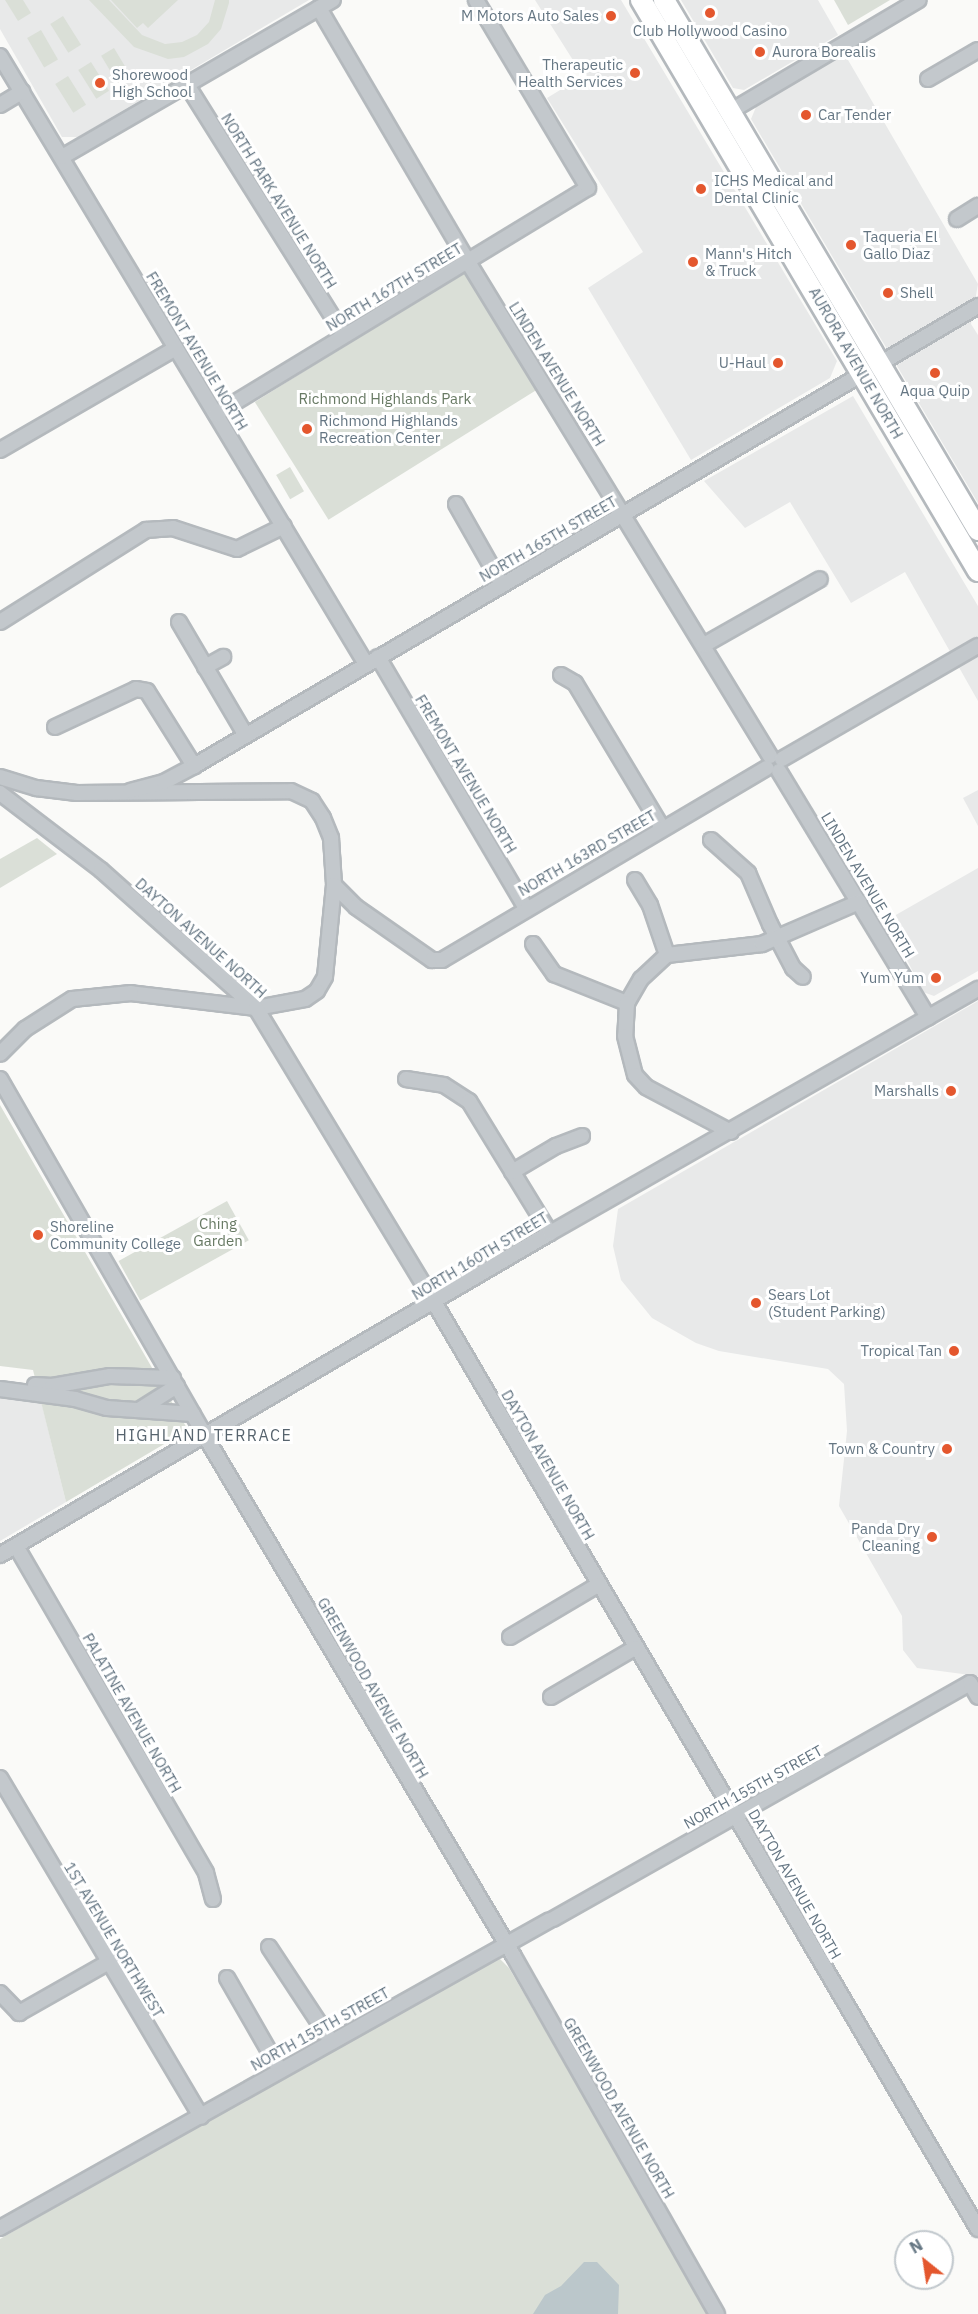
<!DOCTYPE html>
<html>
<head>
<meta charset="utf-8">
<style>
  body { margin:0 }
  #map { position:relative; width:978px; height:2314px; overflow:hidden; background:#fafaf8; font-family:"IBM Plex Sans",sans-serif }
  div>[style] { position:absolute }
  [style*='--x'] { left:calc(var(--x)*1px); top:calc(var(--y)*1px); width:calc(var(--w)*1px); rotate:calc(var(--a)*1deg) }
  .built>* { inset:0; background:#e8e9e9 }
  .green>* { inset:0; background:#dadfd7; transform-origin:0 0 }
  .water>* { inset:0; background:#bbc7cb }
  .roads { filter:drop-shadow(2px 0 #b4b9bd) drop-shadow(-2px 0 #b4b9bd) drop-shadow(0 2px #b4b9bd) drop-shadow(0 -2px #b4b9bd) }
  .minor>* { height:14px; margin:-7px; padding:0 7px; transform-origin:7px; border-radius:7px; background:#c3c8cc }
  .highway>* { height:20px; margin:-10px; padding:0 10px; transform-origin:10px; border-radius:10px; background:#fff }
  .dots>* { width:16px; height:16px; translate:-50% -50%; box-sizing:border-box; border:3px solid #fff; border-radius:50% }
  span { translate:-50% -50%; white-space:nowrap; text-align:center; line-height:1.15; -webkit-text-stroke:6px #fff; paint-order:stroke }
  .poi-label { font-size:15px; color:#657683 }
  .right { translate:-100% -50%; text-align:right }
  .left { translate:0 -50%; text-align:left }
  .street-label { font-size:15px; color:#657683 }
  .park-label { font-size:15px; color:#687a64 }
  .neighbourhood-label { font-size:16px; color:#57646e; letter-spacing:1.5px }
  .north { position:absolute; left:894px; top:2230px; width:60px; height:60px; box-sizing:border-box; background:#fff; border:2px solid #c1c8cd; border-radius:50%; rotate:330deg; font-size:16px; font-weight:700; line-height:24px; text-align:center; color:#657683 }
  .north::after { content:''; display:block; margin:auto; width:21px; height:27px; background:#e4572e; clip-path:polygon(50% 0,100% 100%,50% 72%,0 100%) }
</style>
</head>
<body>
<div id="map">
  <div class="built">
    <div style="clip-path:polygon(0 0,309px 0,78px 137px,62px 137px,0 29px)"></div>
    <div style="clip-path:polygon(535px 0,621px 0,837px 361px,830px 378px,691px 460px,588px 288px,643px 252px,547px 98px,583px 76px)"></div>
    <div style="clip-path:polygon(681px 0,818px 0,838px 35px,744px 90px,733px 88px)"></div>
    <div style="clip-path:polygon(844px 53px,978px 284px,971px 324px,978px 335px,978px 503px,751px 119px,756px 107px)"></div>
    <div style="clip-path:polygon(853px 396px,978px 606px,978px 701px,905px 572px,851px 603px,790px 502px,745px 528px,704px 481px)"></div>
    <div style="clip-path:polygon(978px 790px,978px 826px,963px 798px)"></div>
    <div style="clip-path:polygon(978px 868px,978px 971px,934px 996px,923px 992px,887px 920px)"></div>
    <div style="clip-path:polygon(978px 1001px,978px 1676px,917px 1668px,903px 1650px,902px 1616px,839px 1506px,847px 1431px,844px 1384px,828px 1369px,719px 1351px,696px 1343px,652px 1318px,621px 1280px,613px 1246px,618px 1209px)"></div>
    <div style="clip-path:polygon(0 1394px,40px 1397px,66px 1502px,0 1541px)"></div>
  </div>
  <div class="green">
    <div style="clip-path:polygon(5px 0,23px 0,31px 13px,18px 21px)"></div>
    <div style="clip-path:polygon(89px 0,109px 0,142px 35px,165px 44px,182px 42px,197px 35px,209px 22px,215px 0,229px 0,229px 3px,221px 29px,208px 44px,184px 57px,168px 59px,134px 47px)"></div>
    <div style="clip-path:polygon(111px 0,178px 0,148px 28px,143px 23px,137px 28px)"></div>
    <div style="clip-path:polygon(834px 0,890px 0,848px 25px)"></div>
    <div style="left:63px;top:16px;width:34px;height:15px;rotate:58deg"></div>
    <div style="left:41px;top:30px;width:34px;height:16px;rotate:60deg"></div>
    <div style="left:114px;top:48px;width:35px;height:15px;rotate:59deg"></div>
    <div style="left:91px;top:62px;width:34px;height:15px;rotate:58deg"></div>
    <div style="left:68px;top:76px;width:34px;height:15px;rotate:58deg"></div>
    <div style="left:466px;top:270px;width:139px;height:249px;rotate:58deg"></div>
    <div style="left:290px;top:467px;width:28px;height:16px;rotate:60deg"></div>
    <div style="clip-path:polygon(37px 838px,57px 854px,0 888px,0 859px)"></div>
    <div style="clip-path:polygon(0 1105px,188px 1430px,66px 1502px,33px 1370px,0 1366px)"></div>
    <div style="left:227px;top:1201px;width:45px;height:124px;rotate:61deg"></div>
    <div style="clip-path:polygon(491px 1957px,499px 1958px,509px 1968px,711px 2314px,0 2314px,0 2239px)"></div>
  </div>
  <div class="water">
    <div style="clip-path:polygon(584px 2262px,597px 2262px,619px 2285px,618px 2314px,533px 2314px,545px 2295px,561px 2286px)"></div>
  </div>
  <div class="roads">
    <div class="minor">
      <div style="--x:319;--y:8;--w:294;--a:59.6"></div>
      <div style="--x:468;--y:262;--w:579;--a:58.56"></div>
      <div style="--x:0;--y:56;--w:710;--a:58.95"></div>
      <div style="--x:928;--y:79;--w:58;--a:-30.1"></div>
      <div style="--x:187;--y:85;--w:295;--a:57.9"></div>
      <div style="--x:0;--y:105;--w:26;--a:-31"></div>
      <div style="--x:731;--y:111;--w:218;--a:-30.6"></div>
      <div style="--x:62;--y:157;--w:313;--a:-30.1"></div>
      <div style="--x:957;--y:219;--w:25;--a:-32"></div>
      <div style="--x:216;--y:414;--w:435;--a:-31.3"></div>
      <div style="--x:588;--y:188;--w:219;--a:-120.8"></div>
      <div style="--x:0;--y:450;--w:203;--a:-30.1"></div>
      <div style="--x:456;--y:504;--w:93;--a:60.4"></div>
      <div style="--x:0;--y:622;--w:173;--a:-32.2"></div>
      <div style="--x:146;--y:530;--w:27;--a:-4"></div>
      <div style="--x:173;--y:528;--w:67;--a:18.2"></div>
      <div style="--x:237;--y:549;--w:52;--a:-26.1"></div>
      <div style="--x:179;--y:622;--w:130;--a:59.5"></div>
      <div style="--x:704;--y:645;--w:133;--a:-29.6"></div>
      <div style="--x:378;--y:657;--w:291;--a:59.5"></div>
      <div style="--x:205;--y:667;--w:21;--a:-29"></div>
      <div style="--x:561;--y:675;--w:16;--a:30"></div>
      <div style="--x:575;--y:683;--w:169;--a:59"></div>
      <div style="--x:55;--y:727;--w:89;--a:-25.1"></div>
      <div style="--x:136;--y:689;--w:11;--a:10"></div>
      <div style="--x:147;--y:691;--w:89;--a:57.9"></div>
      <div style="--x:782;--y:759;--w:226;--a:-30"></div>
      <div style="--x:779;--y:771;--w:288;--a:58.8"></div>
      <div style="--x:0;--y:777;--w:38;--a:17"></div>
      <div style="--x:36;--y:788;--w:41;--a:7"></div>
      <div style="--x:77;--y:793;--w:214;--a:-0.5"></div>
      <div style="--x:291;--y:791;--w:23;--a:25"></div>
      <div style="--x:312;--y:801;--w:20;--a:57"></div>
      <div style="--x:323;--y:818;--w:22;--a:68"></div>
      <div style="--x:331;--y:838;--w:47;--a:86.3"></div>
      <div style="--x:334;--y:885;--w:92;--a:95.6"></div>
      <div style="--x:325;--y:977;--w:16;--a:120"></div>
      <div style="--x:317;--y:991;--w:14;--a:146"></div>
      <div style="--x:305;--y:999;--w:50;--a:169.6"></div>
      <div style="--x:256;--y:1008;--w:126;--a:-173.2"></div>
      <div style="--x:131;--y:993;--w:59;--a:174.2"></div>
      <div style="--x:72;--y:999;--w:56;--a:147.4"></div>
      <div style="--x:25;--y:1029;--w:35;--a:135"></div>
      <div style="--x:130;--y:791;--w:35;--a:-15"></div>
      <div style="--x:164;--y:782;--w:34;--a:-28"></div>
      <div style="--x:194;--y:766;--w:909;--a:-30.4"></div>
      <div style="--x:0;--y:793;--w:127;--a:37.3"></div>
      <div style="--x:101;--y:870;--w:208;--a:41.7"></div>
      <div style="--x:256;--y:1008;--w:344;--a:58.8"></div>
      <div style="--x:434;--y:1302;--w:1075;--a:59.59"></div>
      <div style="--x:711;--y:840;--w:50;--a:41.7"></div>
      <div style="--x:748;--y:873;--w:56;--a:66.7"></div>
      <div style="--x:770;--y:924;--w:50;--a:62.4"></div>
      <div style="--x:793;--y:968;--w:13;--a:42"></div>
      <div style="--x:635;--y:880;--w:29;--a:59"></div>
      <div style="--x:650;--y:905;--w:53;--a:71.2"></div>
      <div style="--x:334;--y:885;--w:31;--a:45"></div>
      <div style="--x:356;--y:907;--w:93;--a:34.9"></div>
      <div style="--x:432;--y:960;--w:10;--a:0"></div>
      <div style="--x:442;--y:960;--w:377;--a:-30.6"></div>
      <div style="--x:533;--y:944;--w:37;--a:55"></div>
      <div style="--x:554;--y:974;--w:79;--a:21.7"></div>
      <div style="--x:627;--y:1003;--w:28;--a:-60"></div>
      <div style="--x:641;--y:979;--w:35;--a:-43"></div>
      <div style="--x:667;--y:955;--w:96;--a:-6.6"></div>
      <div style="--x:762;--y:944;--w:106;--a:-23.4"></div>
      <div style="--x:627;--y:1003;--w:33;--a:93"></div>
      <div style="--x:625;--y:1036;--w:40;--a:75.6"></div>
      <div style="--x:635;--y:1075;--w:16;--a:47"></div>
      <div style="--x:646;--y:1087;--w:96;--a:27.9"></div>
      <div style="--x:0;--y:1079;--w:412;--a:60.1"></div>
      <div style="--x:205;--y:1436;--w:604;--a:59.31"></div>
      <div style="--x:513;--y:1955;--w:413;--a:60.4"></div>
      <div style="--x:406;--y:1079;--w:38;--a:9"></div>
      <div style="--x:444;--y:1085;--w:30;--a:33"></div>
      <div style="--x:469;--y:1101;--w:155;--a:58.5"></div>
      <div style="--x:512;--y:1172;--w:51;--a:-30.6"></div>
      <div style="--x:556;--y:1146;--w:28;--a:-21"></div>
      <div style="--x:35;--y:1385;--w:17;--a:3"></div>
      <div style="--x:52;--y:1386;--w:59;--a:-9.8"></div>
      <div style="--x:110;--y:1376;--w:63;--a:1.8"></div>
      <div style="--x:0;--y:1389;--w:76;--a:7.6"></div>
      <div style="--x:75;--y:1399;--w:33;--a:16"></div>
      <div style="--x:107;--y:1408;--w:86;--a:4"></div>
      <div style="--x:139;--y:1410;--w:45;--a:-32.3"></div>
      <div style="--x:16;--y:1546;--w:378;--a:59.8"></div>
      <div style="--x:206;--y:1873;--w:27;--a:75"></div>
      <div style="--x:0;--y:1555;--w:637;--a:-30.35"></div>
      <div style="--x:550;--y:1233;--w:493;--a:-29.7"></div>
      <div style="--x:510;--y:1637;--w:102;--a:-30.6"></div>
      <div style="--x:551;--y:1697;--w:97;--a:-30.3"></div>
      <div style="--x:0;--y:1778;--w:394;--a:59.3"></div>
      <div style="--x:553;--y:1919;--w:479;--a:-29.5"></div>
      <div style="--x:970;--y:1683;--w:16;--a:60"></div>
      <div style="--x:269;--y:1947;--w:113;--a:56.6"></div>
      <div style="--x:227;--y:1978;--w:106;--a:60.1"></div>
      <div style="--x:0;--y:1993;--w:28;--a:46"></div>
      <div style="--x:19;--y:2013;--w:101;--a:-29.6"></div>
      <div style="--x:0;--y:2228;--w:630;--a:-29.25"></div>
    </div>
    <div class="highway">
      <div style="--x:641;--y:0;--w:663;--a:59.45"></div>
      <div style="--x:664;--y:0;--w:616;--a:59.36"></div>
    </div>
  </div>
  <div class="dots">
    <div style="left:710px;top:13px;background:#e4572e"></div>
    <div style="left:611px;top:16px;background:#e4572e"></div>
    <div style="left:760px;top:52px;background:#e4572e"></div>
    <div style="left:635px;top:73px;background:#e4572e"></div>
    <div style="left:100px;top:83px;background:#e4572e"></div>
    <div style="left:806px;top:115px;background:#e4572e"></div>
    <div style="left:701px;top:189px;background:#e4572e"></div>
    <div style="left:851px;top:245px;background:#e4572e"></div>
    <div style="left:693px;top:262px;background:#e4572e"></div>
    <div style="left:888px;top:293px;background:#e4572e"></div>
    <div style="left:778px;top:363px;background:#e4572e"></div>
    <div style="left:935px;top:373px;background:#e4572e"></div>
    <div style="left:307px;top:429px;background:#e4572e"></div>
    <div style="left:936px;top:978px;background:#e4572e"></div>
    <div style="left:951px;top:1091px;background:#e4572e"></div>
    <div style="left:38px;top:1235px;background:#e4572e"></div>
    <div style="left:756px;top:1303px;background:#e4572e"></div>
    <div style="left:954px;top:1351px;background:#e4572e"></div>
    <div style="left:947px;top:1449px;background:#e4572e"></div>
    <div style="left:932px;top:1537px;background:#e4572e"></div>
  </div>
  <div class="poi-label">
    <span class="right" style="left:599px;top:16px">M Motors Auto Sales</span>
    <span style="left:710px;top:31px">Club Hollywood Casino</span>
    <span class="left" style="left:772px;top:52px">Aurora Borealis</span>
    <span class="right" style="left:623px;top:73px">Therapeutic<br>Health Services</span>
    <span class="left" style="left:112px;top:83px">Shorewood<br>High School</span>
    <span class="left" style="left:818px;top:115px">Car Tender</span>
    <span class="left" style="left:714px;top:189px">ICHS Medical and<br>Dental Clinic</span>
    <span class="left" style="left:863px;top:245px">Taqueria El<br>Gallo Diaz</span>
    <span class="left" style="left:705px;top:262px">Mann's Hitch<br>&amp; Truck</span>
    <span class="left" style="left:900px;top:293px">Shell</span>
    <span class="right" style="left:766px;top:363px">U-Haul</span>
    <span style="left:935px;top:391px">Aqua Quip</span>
    <span class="left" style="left:319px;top:429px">Richmond Highlands<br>Recreation Center</span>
    <span class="right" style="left:924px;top:978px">Yum Yum</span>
    <span class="right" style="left:939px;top:1091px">Marshalls</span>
    <span class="left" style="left:50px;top:1235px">Shoreline<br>Community College</span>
    <span class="left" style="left:768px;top:1303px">Sears Lot<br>(Student Parking)</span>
    <span class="right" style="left:942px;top:1351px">Tropical Tan</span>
    <span class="right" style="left:935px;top:1449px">Town &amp; Country</span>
    <span class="right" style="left:920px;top:1537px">Panda Dry<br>Cleaning</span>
  </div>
  <div class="street-label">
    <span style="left:279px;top:201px;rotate:58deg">NORTH PARK AVENUE NORTH</span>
    <span style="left:394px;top:287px;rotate:-31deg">NORTH 167TH STREET</span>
    <span style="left:197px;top:351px;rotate:59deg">FREMONT AVENUE NORTH</span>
    <span style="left:856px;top:363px;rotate:60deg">AURORA AVENUE NORTH</span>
    <span style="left:557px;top:374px;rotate:58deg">LINDEN AVENUE NORTH</span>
    <span style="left:548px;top:539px;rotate:-30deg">NORTH 165TH STREET</span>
    <span style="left:466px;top:774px;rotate:59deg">FREMONT AVENUE NORTH</span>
    <span style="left:587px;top:853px;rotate:-30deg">NORTH 163RD STREET</span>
    <span style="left:868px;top:885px;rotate:59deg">LINDEN AVENUE NORTH</span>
    <span style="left:201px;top:938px;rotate:42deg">DAYTON AVENUE NORTH</span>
    <span style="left:480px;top:1256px;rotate:-31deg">NORTH 160TH STREET</span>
    <span style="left:548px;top:1465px;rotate:60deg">DAYTON AVENUE NORTH</span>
    <span style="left:373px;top:1688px;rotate:60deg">GREENWOOD AVENUE NORTH</span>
    <span style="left:132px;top:1713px;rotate:60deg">PALATINE AVENUE NORTH</span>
    <span style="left:753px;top:1787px;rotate:-29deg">NORTH 155TH STREET</span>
    <span style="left:795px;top:1884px;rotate:60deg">DAYTON AVENUE NORTH</span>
    <span style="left:114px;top:1940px;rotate:59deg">1ST AVENUE NORTHWEST</span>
    <span style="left:320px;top:2029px;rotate:-29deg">NORTH 155TH STREET</span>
    <span style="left:619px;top:2108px;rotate:60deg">GREENWOOD AVENUE NORTH</span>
  </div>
  <div class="park-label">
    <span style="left:385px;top:399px">Richmond Highlands Park</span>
    <span style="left:218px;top:1232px">Ching<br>Garden</span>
  </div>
  <div class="neighbourhood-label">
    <span style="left:204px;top:1435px">HIGHLAND TERRACE</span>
  </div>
  <div class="north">N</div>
</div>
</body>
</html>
